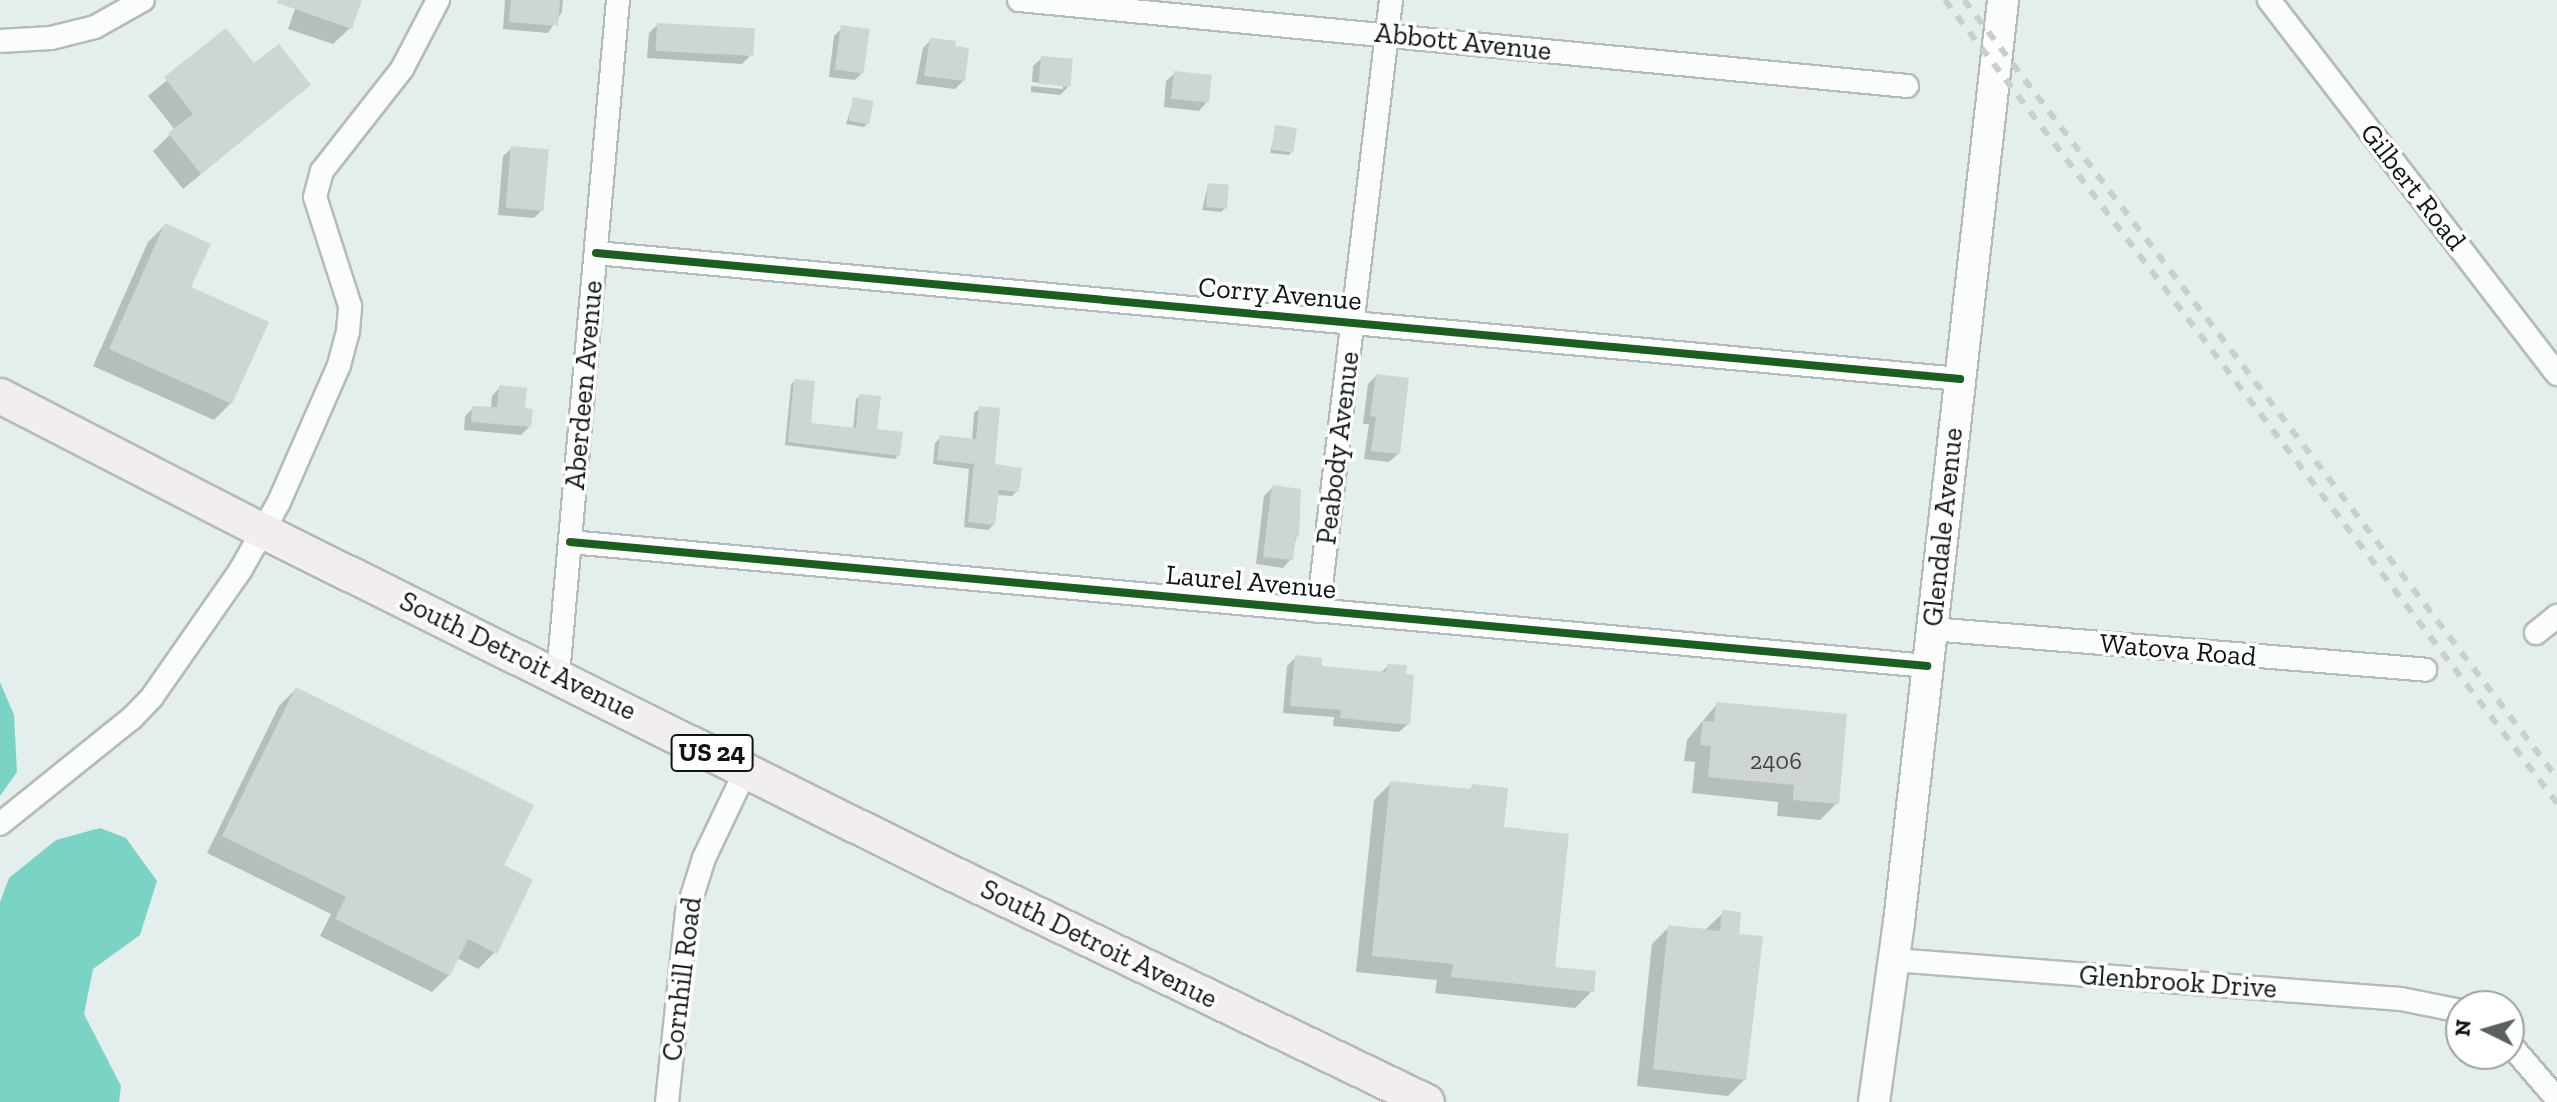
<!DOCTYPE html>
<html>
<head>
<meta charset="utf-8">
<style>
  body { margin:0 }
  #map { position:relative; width:2557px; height:1102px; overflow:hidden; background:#e4eeec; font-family:"Zilla Slab",serif }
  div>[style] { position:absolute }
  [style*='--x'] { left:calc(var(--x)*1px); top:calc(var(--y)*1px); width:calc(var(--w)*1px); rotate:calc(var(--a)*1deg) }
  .water>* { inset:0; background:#7bd3c6 }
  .shadow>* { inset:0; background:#0003 }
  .building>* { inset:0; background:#ced6d4; transform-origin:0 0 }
  .roads { filter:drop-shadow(2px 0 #b4bbb9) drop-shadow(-2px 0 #b4bbb9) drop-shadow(0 2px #b4bbb9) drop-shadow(0 -2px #b4bbb9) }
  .minor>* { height:22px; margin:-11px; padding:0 11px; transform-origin:11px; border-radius:11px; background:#fbfcfc }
  .secondary>* { height:30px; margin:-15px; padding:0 15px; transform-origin:15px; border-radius:15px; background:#fbfcfc }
  .primary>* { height:34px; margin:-17px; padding:0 17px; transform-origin:17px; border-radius:17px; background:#f2eeef }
  .rail>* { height:6px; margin-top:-3px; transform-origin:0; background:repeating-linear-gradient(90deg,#cbcecd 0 10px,transparent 0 20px) }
  .cycleway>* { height:8px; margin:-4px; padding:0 4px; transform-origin:4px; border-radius:4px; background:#1b5e20 }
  span { translate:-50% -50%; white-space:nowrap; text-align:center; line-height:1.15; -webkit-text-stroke:7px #fff; paint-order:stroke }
  .number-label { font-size:24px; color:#404645 }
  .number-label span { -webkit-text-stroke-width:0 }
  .shield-label span { padding:2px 6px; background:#fff; border:2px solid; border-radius:6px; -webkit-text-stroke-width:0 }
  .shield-label { font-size:26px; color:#0e1413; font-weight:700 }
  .street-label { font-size:28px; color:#0e1413 }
  .north { position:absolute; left:2445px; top:990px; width:80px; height:80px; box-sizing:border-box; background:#fff; border:2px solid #9fa1a1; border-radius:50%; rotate:275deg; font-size:22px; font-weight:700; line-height:32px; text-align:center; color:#0e1413 }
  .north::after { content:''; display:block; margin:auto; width:28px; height:36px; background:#59605f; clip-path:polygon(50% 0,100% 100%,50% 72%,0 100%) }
</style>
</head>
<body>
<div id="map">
  <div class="water">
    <div style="clip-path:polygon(0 682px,14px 715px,17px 772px,0 796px)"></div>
    <div style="clip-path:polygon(100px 828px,126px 838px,157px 881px,140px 935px,93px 969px,84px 1014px,121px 1086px,119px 1102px,0 1102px,0 902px,9px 878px,56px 840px)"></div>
  </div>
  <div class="shadow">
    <div style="clip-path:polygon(298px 0,360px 0,350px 28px,333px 44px,288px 29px)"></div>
    <div style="clip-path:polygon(505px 0,563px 0,562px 12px,548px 33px,503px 29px)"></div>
    <div style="clip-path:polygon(657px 25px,750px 56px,742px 64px,647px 58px,649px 33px)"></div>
    <div style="clip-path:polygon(842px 28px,863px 72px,855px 80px,829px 77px,834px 36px)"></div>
    <div style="clip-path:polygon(226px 31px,253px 66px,309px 85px,183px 189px,153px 151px,175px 130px,148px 96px)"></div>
    <div style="clip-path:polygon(931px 40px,963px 81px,955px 89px,916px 84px,923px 48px)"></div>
    <div style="clip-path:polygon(1042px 58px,1068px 87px,1060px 95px,1031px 92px,1031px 86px,1063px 89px,1063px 85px,1032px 82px,1033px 66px)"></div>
    <div style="clip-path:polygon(1175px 73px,1207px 102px,1199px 111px,1164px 107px,1166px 81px)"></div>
    <div style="clip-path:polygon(854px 99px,867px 124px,864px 127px,846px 124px)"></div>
    <div style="clip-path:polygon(1276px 128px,1292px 151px,1289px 155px,1270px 153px)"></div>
    <div style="clip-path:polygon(512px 148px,542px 210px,534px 218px,498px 215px,503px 156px)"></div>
    <div style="clip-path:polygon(1208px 185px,1225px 208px,1221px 212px,1202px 210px)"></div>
    <div style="clip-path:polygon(165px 225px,231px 403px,214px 420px,93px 366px,148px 242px)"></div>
    <div style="clip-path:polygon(1376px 376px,1398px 454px,1389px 462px,1364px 459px,1369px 424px,1363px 424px,1368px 384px)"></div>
    <div style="clip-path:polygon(794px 381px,809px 425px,853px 430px,856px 399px,860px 396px,875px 431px,898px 455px,895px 459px,785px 445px,791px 385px)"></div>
    <div style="clip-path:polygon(500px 387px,523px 410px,530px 426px,521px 435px,464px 430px,465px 416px,473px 408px,491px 409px,492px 396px)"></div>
    <div style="clip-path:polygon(980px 408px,992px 466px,1017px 491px,1012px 496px,997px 495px,994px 524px,988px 530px,964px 527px,969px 469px,933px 464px,935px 443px,941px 437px,972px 441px,974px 413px)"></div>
    <div style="clip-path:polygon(1272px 488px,1297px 535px,1291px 559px,1283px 568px,1256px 564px,1264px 496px)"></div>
    <div style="clip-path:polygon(1295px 658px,1320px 668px,1380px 673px,1388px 666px,1408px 724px,1399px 732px,1333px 726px,1334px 717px,1283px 713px,1287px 666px)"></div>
    <div style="clip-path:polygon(296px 689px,501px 866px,495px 952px,478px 969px,457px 958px,449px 975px,432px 992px,320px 936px,331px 914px,207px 853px,279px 706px)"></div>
    <div style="clip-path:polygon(1717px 704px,1837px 803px,1820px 820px,1777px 816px,1778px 802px,1692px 793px,1695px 762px,1684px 761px,1687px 740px)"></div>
    <div style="clip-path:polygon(1391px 783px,1468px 791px,1473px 786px,1502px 829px,1553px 969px,1592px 991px,1575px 1008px,1435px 993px,1437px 980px,1356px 972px,1374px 800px)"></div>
    <div style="clip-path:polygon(1723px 913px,1737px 935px,1745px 1079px,1728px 1096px,1637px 1086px,1652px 944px,1669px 927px,1706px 929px)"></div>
  </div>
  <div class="building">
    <div style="clip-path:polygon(278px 0,362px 0,352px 29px,277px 3px)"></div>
    <div style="clip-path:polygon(511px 0,560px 0,558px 26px,509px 22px)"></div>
    <div style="left:657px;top:23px;width:98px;height:28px;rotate:3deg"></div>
    <div style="left:841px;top:25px;width:29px;height:45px;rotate:8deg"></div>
    <div style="clip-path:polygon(226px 28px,254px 63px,279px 44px,311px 85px,201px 174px,168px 133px,193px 114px,164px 77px)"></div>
    <div style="clip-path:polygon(930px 38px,956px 41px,955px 46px,969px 48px,965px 81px,924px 76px)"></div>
    <div style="left:1041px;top:56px;width:32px;height:28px;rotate:5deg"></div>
    <div style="left:1174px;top:71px;width:38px;height:28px;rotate:6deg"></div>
    <div style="left:853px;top:97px;width:21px;height:24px;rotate:11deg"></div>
    <div style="left:1275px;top:125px;width:22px;height:25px;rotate:8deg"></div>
    <div style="left:511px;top:146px;width:38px;height:62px;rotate:5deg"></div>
    <div style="left:1208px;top:183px;width:21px;height:24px;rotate:5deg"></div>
    <div style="clip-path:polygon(165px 223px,211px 244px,191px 287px,269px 322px,232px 404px,109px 349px)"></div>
    <div style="clip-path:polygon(1376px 374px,1409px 378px,1400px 454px,1371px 451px,1376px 417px,1370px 416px)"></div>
    <div style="clip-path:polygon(794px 379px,815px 381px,811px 423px,856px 428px,859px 394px,881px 396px,877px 429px,903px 432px,900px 456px,788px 442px)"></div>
    <div style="clip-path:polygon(499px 385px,527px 388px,525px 408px,533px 409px,531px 427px,471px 422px,472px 406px,497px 407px)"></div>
    <div style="clip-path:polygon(979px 406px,1000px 408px,995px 464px,1022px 468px,1019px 492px,999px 490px,995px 525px,968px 522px,974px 464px,937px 460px,940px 435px,976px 439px)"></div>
    <div style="clip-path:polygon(1272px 485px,1301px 489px,1299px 536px,1296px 535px,1293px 560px,1263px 557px)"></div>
    <div style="clip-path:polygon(1295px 655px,1322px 658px,1322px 666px,1386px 672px,1387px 664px,1407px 665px,1406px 674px,1414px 675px,1410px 725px,1340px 718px,1341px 710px,1290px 706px)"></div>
    <div style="clip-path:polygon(296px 687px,534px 805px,504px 865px,533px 880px,497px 954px,468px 939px,450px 976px,335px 919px,346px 897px,222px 836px)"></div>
    <div style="clip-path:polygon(1716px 702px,1847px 714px,1839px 804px,1793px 800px,1794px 785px,1708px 777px,1711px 746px,1700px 745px,1703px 721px,1714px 722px)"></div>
    <div style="clip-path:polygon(1390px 781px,1471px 789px,1472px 784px,1508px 788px,1504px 827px,1569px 834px,1555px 967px,1596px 971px,1594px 992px,1451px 977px,1453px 964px,1372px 956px)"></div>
    <div style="clip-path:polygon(1722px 910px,1741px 912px,1739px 934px,1763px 936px,1746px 1080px,1653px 1069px,1668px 925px,1720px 931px)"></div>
  </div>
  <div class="roads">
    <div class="minor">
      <div style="--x:1019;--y:0;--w:892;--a:5.53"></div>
      <div style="--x:2269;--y:0;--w:472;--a:52.4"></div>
      <div style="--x:0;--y:41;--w:51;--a:-3.4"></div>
      <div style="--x:51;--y:38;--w:45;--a:-14"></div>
      <div style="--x:95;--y:27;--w:55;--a:-29.4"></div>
      <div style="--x:596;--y:253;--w:1370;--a:5.28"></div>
      <div style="--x:570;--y:542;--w:1363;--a:5.22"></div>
      <div style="--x:1318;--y:611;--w:615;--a:-83.19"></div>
      <div style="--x:1931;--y:629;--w:496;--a:4.7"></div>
      <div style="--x:2536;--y:633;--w:27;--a:-39"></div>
      <div style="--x:558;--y:675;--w:678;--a:-84.92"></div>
      <div style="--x:0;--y:824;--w:169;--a:-38.8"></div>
      <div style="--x:132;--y:718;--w:29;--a:-46"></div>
      <div style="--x:152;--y:697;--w:154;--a:-55.1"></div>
      <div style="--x:240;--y:571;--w:79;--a:-60.5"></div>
      <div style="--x:279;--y:502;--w:150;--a:-66.3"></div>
      <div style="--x:339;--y:365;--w:35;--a:-75"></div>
      <div style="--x:348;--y:331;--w:25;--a:-85"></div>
      <div style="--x:350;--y:306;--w:114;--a:-107.8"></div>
      <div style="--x:315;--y:197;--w:27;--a:-75"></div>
      <div style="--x:322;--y:171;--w:130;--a:-51.9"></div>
      <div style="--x:402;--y:69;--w:78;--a:-62.4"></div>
      <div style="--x:1894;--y:960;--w:508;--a:4.4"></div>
      <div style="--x:2401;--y:999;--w:61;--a:11.3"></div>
      <div style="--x:2509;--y:1043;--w:74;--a:49.4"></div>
      <div style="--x:667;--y:1102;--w:191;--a:-84"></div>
      <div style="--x:687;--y:912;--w:57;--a:-72.5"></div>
      <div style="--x:704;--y:858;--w:98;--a:-64.5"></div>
    </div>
    <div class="secondary">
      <div style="--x:1874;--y:1102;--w:182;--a:-82.1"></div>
      <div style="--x:1899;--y:922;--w:928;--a:-83.56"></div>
    </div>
    <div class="primary">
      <div style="--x:0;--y:396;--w:296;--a:27.2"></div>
      <div style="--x:263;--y:531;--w:759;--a:26.43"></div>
      <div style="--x:943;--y:869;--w:537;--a:25.71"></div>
    </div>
  </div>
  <div class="rail">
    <div style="--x:1945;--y:0;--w:1010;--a:52.69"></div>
    <div style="--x:1964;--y:0;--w:978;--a:52.68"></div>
  </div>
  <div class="cycleway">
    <div style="--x:596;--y:253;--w:1370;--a:5.28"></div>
    <div style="--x:570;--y:542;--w:1363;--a:5.22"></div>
  </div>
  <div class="number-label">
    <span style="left:1776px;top:761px">2406</span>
  </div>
  <div class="shield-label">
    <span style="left:712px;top:753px">US 24</span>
  </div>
  <div class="street-label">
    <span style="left:1463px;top:42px;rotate:6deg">Abbott Avenue</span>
    <span style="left:2413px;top:187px;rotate:52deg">Gilbert Road</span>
    <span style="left:1280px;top:294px;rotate:5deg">Corry Avenue</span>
    <span style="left:584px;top:385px;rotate:-85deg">Aberdeen Avenue</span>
    <span style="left:1338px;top:448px;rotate:-83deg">Peabody Avenue</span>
    <span style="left:1943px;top:527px;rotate:-84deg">Glendale Avenue</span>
    <span style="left:1251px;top:582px;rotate:5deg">Laurel Avenue</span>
    <span style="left:2178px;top:650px;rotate:5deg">Watova Road</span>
    <span style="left:518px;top:656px;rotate:26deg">South Detroit Avenue</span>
    <span style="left:1099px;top:944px;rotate:26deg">South Detroit Avenue</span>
    <span style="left:682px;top:979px;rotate:-83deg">Cornhill Road</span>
    <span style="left:2178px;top:982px;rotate:4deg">Glenbrook Drive</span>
  </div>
  <div class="north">N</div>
</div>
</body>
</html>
